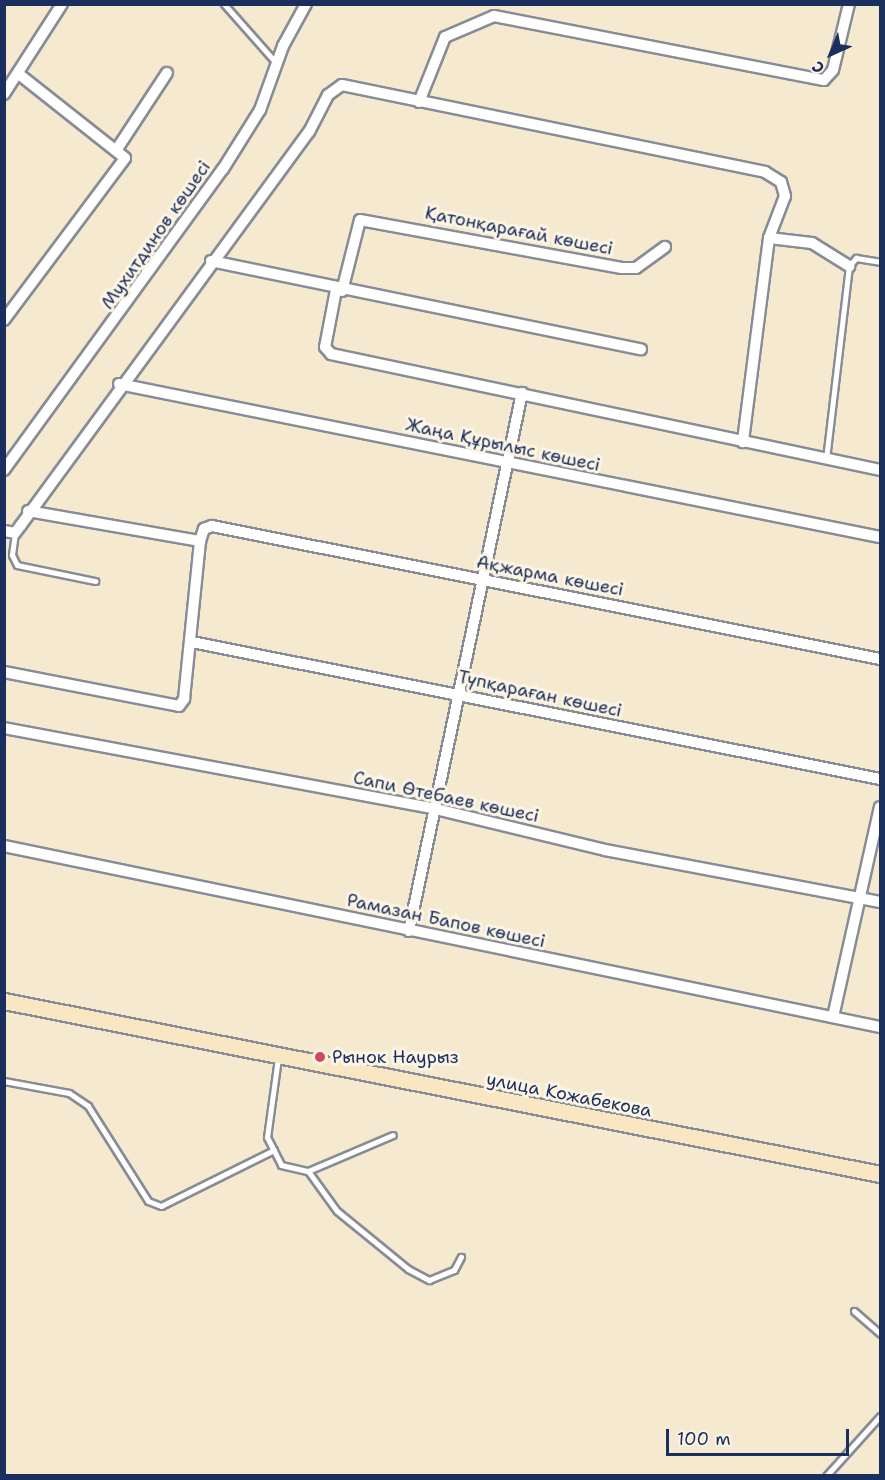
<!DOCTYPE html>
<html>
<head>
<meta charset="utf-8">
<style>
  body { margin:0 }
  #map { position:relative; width:885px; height:1480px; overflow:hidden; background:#f5e9cf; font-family:"Shantell Sans",sans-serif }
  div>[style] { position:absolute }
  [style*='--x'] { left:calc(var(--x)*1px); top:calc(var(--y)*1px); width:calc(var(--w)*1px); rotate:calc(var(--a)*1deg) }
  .roads { filter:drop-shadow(2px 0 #888c96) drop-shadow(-2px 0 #888c96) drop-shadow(0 2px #888c96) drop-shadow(0 -2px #888c96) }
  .lane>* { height:5px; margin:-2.5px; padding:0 2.5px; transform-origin:2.5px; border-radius:2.5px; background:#fff }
  .street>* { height:10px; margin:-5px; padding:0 5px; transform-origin:5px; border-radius:5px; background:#fff }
  .secondary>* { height:15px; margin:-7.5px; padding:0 7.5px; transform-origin:7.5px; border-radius:7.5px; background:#f9e7c3 }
  .dots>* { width:16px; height:16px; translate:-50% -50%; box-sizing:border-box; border:3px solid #fcf5e5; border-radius:50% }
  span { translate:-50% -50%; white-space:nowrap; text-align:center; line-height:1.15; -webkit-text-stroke:6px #fcf5e5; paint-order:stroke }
  .street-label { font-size:18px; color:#1b2f5e }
  .poi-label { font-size:18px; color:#1b2f5e }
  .left { translate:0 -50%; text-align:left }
  .frame { position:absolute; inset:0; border:6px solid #1b2f5e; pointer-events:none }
  .north { position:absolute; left:801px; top:24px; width:60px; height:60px; -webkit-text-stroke:4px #fcf5e5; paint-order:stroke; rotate:224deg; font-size:16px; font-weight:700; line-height:24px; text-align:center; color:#1b2f5e }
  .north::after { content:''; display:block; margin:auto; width:21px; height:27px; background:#1b2f5e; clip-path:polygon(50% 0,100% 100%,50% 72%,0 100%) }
  .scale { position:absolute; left:666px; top:1429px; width:183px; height:27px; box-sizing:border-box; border:3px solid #1b2f5e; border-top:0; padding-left:8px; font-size:18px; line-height:21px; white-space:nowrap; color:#1b2f5e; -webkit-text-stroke:4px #fcf5e5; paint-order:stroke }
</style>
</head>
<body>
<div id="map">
  <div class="roads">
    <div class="lane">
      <div style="--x:224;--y:4;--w:80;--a:48.5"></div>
      <div style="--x:826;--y:459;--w:194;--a:-83.2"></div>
      <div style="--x:849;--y:266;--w:11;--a:-49"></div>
      <div style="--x:856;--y:258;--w:24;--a:9"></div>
      <div style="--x:15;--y:533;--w:22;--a:98"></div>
      <div style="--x:12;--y:555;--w:11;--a:63"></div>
      <div style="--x:17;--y:565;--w:80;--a:11.6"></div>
      <div style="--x:278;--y:1058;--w:80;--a:97.9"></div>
      <div style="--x:267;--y:1137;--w:31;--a:63"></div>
      <div style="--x:281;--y:1165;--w:28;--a:13"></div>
      <div style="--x:308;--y:1171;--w:49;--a:54.1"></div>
      <div style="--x:337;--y:1211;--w:92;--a:39.2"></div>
      <div style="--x:408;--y:1269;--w:24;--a:28"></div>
      <div style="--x:429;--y:1280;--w:27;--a:-22"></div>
      <div style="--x:454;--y:1270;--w:15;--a:-62"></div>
      <div style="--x:4;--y:1081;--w:66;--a:10.5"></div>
      <div style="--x:69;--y:1093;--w:23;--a:34"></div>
      <div style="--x:88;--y:1106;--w:112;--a:57.7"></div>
      <div style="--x:148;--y:1201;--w:14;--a:21"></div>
      <div style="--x:161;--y:1206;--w:126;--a:-26.4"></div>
      <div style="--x:308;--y:1171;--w:92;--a:-23"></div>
      <div style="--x:854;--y:1311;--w:35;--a:41"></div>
      <div style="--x:826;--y:1476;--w:81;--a:-48"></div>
    </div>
    <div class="street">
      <div style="--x:4;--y:94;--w:107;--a:-57.2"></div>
      <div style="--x:419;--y:102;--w:70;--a:-68.2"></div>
      <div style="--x:445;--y:37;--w:53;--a:-23.2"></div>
      <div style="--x:494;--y:16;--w:336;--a:11"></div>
      <div style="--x:824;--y:80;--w:13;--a:-48"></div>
      <div style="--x:833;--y:70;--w:68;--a:-76.4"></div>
      <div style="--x:117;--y:149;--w:91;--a:-56.7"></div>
      <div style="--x:769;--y:238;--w:43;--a:6.6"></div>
      <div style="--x:812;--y:243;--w:44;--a:31.9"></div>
      <div style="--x:211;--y:261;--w:439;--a:11.6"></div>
      <div style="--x:336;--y:290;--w:58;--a:100.9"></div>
      <div style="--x:325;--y:347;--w:9;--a:49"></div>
      <div style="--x:331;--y:354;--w:561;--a:11.93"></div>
      <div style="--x:342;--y:291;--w:73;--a:-75.8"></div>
      <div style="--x:360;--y:220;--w:266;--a:10.4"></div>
      <div style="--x:622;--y:268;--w:14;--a:0"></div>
      <div style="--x:636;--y:268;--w:36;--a:-36"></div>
      <div style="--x:4;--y:320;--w:202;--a:-53.2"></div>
      <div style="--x:125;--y:158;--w:134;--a:-141.7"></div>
      <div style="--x:119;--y:384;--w:776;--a:11.37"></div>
      <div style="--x:4;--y:470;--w:372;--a:-54"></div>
      <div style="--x:223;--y:169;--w:70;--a:-57.9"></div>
      <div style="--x:260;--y:110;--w:68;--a:-70.2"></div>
      <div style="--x:283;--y:46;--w:48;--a:-61.3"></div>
      <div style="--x:28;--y:511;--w:175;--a:9.9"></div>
      <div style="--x:4;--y:531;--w:11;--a:10"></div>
      <div style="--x:15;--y:533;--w:10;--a:-53"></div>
      <div style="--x:21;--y:525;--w:487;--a:-53.8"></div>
      <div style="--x:309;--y:132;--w:42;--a:-62.8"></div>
      <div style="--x:328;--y:95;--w:17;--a:-36"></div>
      <div style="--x:342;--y:85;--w:432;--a:11.6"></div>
      <div style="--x:765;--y:172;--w:19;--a:32"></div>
      <div style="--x:781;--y:182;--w:15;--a:74"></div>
      <div style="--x:785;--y:196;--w:45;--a:110.9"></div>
      <div style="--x:769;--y:238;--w:206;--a:97.3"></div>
      <div style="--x:192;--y:642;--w:702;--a:11.26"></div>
      <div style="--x:4;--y:672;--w:178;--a:11"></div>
      <div style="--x:179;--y:706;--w:9;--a:-54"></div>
      <div style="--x:184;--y:699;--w:159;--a:-84.2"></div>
      <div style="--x:200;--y:541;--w:13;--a:-72"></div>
      <div style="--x:204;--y:529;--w:9;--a:-21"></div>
      <div style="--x:212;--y:526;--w:681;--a:11.26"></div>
      <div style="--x:4;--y:728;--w:440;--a:10.6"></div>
      <div style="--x:436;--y:809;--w:174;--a:13.6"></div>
      <div style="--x:605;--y:850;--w:280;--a:10.7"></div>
      <div style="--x:4;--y:846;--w:895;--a:11.67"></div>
      <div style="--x:409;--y:931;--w:550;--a:-78.14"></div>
      <div style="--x:833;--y:1017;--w:215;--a:-77.4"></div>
    </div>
    <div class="secondary">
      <div style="--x:4;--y:1001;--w:893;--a:11.17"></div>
    </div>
  </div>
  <div class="dots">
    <div style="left:320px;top:1057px;background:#d1495b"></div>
  </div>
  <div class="street-label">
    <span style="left:519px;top:231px;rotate:11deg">Қатонқарағай көшесі</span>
    <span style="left:156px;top:235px;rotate:-55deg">Мухитдинов көшесі</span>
    <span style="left:503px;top:445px;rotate:12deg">Жаңа Құрылыс көшесі</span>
    <span style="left:550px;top:576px;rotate:11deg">Ақжарма көшесі</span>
    <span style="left:540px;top:694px;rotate:12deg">Түпқараған көшесі</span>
    <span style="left:446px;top:797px;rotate:12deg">Сапи Өтебаев көшесі</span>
    <span style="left:446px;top:921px;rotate:12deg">Рамазан Бапов көшесі</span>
    <span style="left:569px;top:1095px;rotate:11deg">улица Кожабекова</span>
  </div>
  <div class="poi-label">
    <span class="left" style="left:332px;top:1057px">Рынок Наурыз</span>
  </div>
  <div class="frame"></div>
  <div class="north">С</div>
  <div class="scale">100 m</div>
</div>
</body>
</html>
